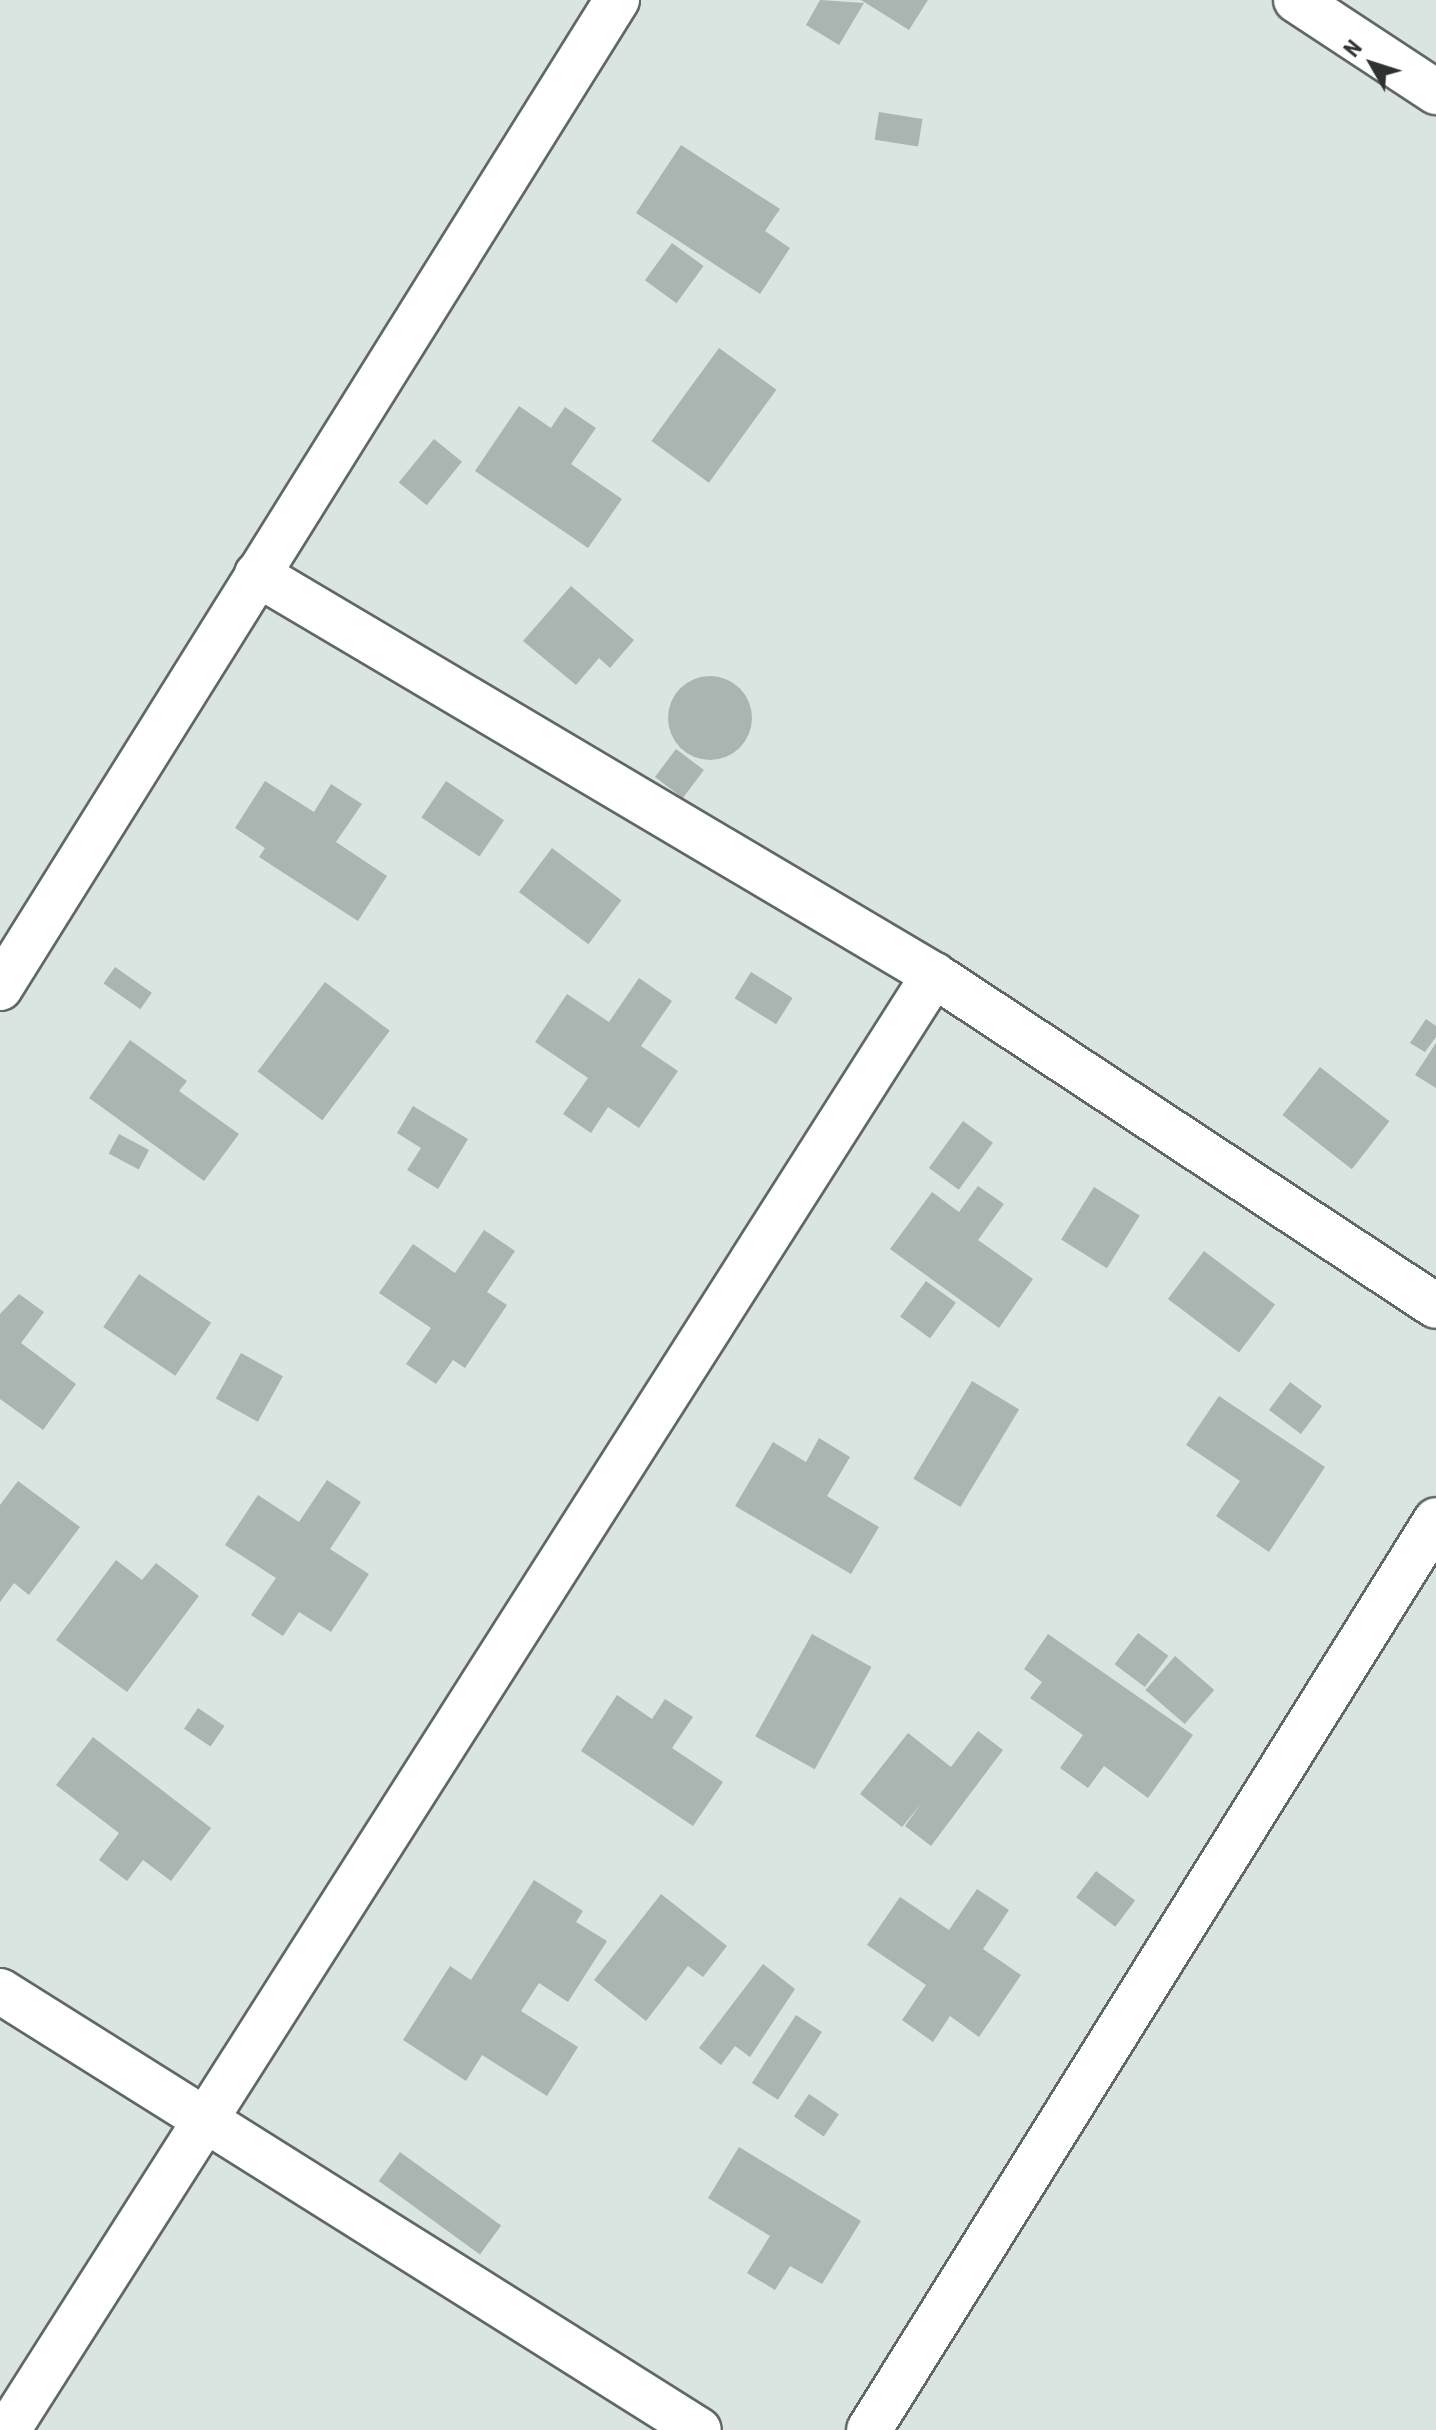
<!DOCTYPE html>
<html>
<head>
<meta charset="utf-8">
<style>
  body { margin:0 }
  #map { position:relative; width:1436px; height:2430px; overflow:hidden; background:#dae5e1; font-family:"Roboto Condensed",sans-serif }
  div>[style] { position:absolute }
  [style*='--x'] { left:calc(var(--x)*1px); top:calc(var(--y)*1px); width:calc(var(--w)*1px); rotate:calc(var(--a)*1deg) }
  .building>* { inset:0; background:#aab4b1; transform-origin:0 0 }
  .round { border-radius:50% }
  .roads { filter:drop-shadow(2px 0 #5f6865) drop-shadow(-2px 0 #5f6865) drop-shadow(0 2px #5f6865) drop-shadow(0 -2px #5f6865) }
  .street>* { height:44px; margin:-22px; padding:0 22px; transform-origin:22px; border-radius:22px; background:#fff }
  span { translate:-50% -50%; white-space:nowrap; text-align:center; line-height:1.15; -webkit-text-stroke:7px #fff; paint-order:stroke }
  .north { position:absolute; left:1332px; top:24px; width:80px; height:80px; -webkit-text-stroke:6px #fff; paint-order:stroke; rotate:309deg; font-size:22px; font-weight:700; line-height:32px; text-align:center; color:#2e3231 }
  .north::after { content:''; display:block; margin:auto; width:28px; height:36px; background:#2e3231; clip-path:polygon(50% 0,100% 100%,50% 72%,0 100%) }
</style>
</head>
<body>
<div id="map">
  <div class="building">
    <div style="clip-path:polygon(820px 0,864px 3px,839px 45px,806px 25px)"></div>
    <div style="clip-path:polygon(861px 0,928px 0,909px 30px)"></div>
    <div style="left:879px;top:112px;width:44px;height:28px;rotate:9deg"></div>
    <div style="clip-path:polygon(681px 145px,780px 209px,765px 231px,790px 248px,760px 294px,636px 213px)"></div>
    <div style="left:672px;top:243px;width:39px;height:46px;rotate:36deg"></div>
    <div style="left:719px;top:348px;width:71px;height:115px;rotate:36deg"></div>
    <div style="clip-path:polygon(519px 406px,551px 428px,565px 407px,596px 428px,571px 464px,622px 499px,588px 548px,475px 471px)"></div>
    <div style="left:434px;top:439px;width:36px;height:56px;rotate:39deg"></div>
    <div style="clip-path:polygon(571px 586px,634px 640px,610px 668px,599px 658px,576px 685px,523px 641px)"></div>
    <div class="round" style="left:668px;top:676px;width:84px;height:84px"></div>
    <div style="left:676px;top:749px;width:35px;height:35px;rotate:37deg"></div>
    <div style="clip-path:polygon(265px 781px,314px 812px,331px 784px,362px 804px,336px 842px,387px 876px,358px 921px,259px 857px,265px 848px,235px 828px)"></div>
    <div style="left:446px;top:781px;width:70px;height:44px;rotate:34deg"></div>
    <div style="left:552px;top:848px;width:87px;height:55px;rotate:37deg"></div>
    <div style="left:115px;top:967px;width:45px;height:20px;rotate:35deg"></div>
    <div style="left:751px;top:972px;width:49px;height:31px;rotate:32deg"></div>
    <div style="clip-path:polygon(639px 978px,672px 1001px,641px 1046px,678px 1071px,639px 1128px,608px 1107px,591px 1133px,563px 1114px,588px 1078px,535px 1042px,567px 994px,609px 1022px)"></div>
    <div style="left:325px;top:982px;width:81px;height:112px;rotate:37deg"></div>
    <div style="clip-path:polygon(1426px 1019px,1436px 1026px,1436px 1037px,1425px 1052px,1410px 1043px)"></div>
    <div style="clip-path:polygon(130px 1040px,187px 1081px,179px 1091px,239px 1134px,204px 1181px,89px 1098px)"></div>
    <div style="clip-path:polygon(1436px 1043px,1436px 1088px,1415px 1075px)"></div>
    <div style="left:1320px;top:1067px;width:88px;height:61px;rotate:38deg"></div>
    <div style="clip-path:polygon(413px 1106px,468px 1139px,438px 1189px,407px 1170px,421px 1148px,397px 1133px)"></div>
    <div style="left:963px;top:1121px;width:37px;height:58px;rotate:36deg"></div>
    <div style="left:119px;top:1134px;width:34px;height:22px;rotate:28deg"></div>
    <div style="clip-path:polygon(978px 1186px,1004px 1204px,978px 1240px,1033px 1279px,999px 1328px,890px 1249px,932px 1192px,959px 1212px)"></div>
    <div style="left:1094px;top:1187px;width:54px;height:62px;rotate:32deg"></div>
    <div style="clip-path:polygon(484px 1230px,515px 1251px,487px 1292px,507px 1305px,465px 1368px,453px 1360px,436px 1384px,406px 1364px,431px 1328px,379px 1293px,413px 1244px,455px 1273px)"></div>
    <div style="left:1204px;top:1251px;width:89px;height:60px;rotate:37deg"></div>
    <div style="left:139px;top:1274px;width:87px;height:64px;rotate:34deg"></div>
    <div style="left:926px;top:1281px;width:37px;height:44px;rotate:36deg"></div>
    <div style="clip-path:polygon(19px 1294px,44px 1312px,21px 1343px,76px 1384px,43px 1430px,0 1399px,0 1314px)"></div>
    <div style="left:241px;top:1353px;width:48px;height:52px;rotate:29deg"></div>
    <div style="left:972px;top:1381px;width:55px;height:114px;rotate:31deg"></div>
    <div style="left:1290px;top:1382px;width:40px;height:35px;rotate:37deg"></div>
    <div style="clip-path:polygon(1219px 1396px,1325px 1467px,1269px 1552px,1216px 1516px,1240px 1481px,1186px 1445px)"></div>
    <div style="clip-path:polygon(819px 1438px,850px 1457px,827px 1496px,879px 1527px,851px 1574px,735px 1506px,773px 1442px,806px 1462px)"></div>
    <div style="clip-path:polygon(327px 1480px,361px 1502px,330px 1549px,369px 1574px,331px 1632px,299px 1612px,283px 1636px,251px 1615px,276px 1578px,225px 1545px,258px 1495px,299px 1522px)"></div>
    <div style="clip-path:polygon(18px 1481px,80px 1527px,29px 1595px,14px 1583px,0 1602px,0 1505px)"></div>
    <div style="clip-path:polygon(116px 1560px,142px 1580px,156px 1563px,199px 1596px,127px 1692px,56px 1640px)"></div>
    <div style="left:1138px;top:1633px;width:38px;height:39px;rotate:37deg"></div>
    <div style="left:812px;top:1634px;width:68px;height:117px;rotate:29deg"></div>
    <div style="clip-path:polygon(1048px 1634px,1193px 1735px,1148px 1798px,1104px 1766px,1088px 1788px,1060px 1768px,1083px 1735px,1030px 1698px,1042px 1682px,1024px 1669px)"></div>
    <div style="left:1175px;top:1656px;width:52px;height:45px;rotate:41deg"></div>
    <div style="clip-path:polygon(617px 1695px,652px 1719px,665px 1699px,693px 1717px,672px 1748px,723px 1782px,693px 1826px,581px 1751px)"></div>
    <div style="left:198px;top:1708px;width:32px;height:25px;rotate:34deg"></div>
    <div style="clip-path:polygon(978px 1731px,1003px 1750px,931px 1846px,905px 1826px,921px 1804px,902px 1827px,860px 1794px,908px 1733px,951px 1767px)"></div>
    <div style="clip-path:polygon(93px 1737px,211px 1828px,171px 1881px,143px 1860px,127px 1881px,99px 1860px,119px 1833px,56px 1785px)"></div>
    <div style="left:1096px;top:1871px;width:49px;height:33px;rotate:37deg"></div>
    <div style="clip-path:polygon(534px 1880px,583px 1911px,576px 1922px,607px 1941px,568px 2002px,539px 1983px,521px 2011px,578px 2047px,547px 2096px,482px 2055px,466px 2081px,403px 2040px,450px 1966px,471px 1980px)"></div>
    <div style="clip-path:polygon(977px 1889px,1009px 1910px,983px 1949px,1021px 1975px,979px 2037px,950px 2016px,933px 2042px,902px 2020px,926px 1985px,867px 1945px,900px 1897px,949px 1930px)"></div>
    <div style="clip-path:polygon(661px 1894px,727px 1946px,703px 1977px,688px 1966px,646px 2021px,594px 1980px)"></div>
    <div style="clip-path:polygon(763px 1964px,795px 1989px,750px 2057px,735px 2046px,721px 2065px,699px 2048px)"></div>
    <div style="left:796px;top:2015px;width:31px;height:81px;rotate:33deg"></div>
    <div style="left:809px;top:2094px;width:36px;height:27px;rotate:34deg"></div>
    <div style="clip-path:polygon(739px 2147px,861px 2221px,822px 2284px,790px 2266px,775px 2290px,747px 2273px,770px 2236px,708px 2198px)"></div>
    <div style="left:400px;top:2152px;width:125px;height:36px;rotate:36deg"></div>
  </div>
  <div class="roads">
    <div class="street">
      <div style="--x:1296;--y:0;--w:168;--a:33.3"></div>
      <div style="--x:257;--y:574;--w:787;--a:30.64"></div>
      <div style="--x:934;--y:975;--w:601;--a:33.4"></div>
      <div style="--x:0;--y:988;--w:1165;--a:-58.02"></div>
      <div style="--x:0;--y:1991;--w:825;--a:32.13"></div>
      <div style="--x:8;--y:2430;--w:1725;--a:-57.53"></div>
      <div style="--x:869;--y:2430;--w:1072;--a:-58.07"></div>
    </div>
  </div>
  <div class="north">N</div>
</div>
</body>
</html>
